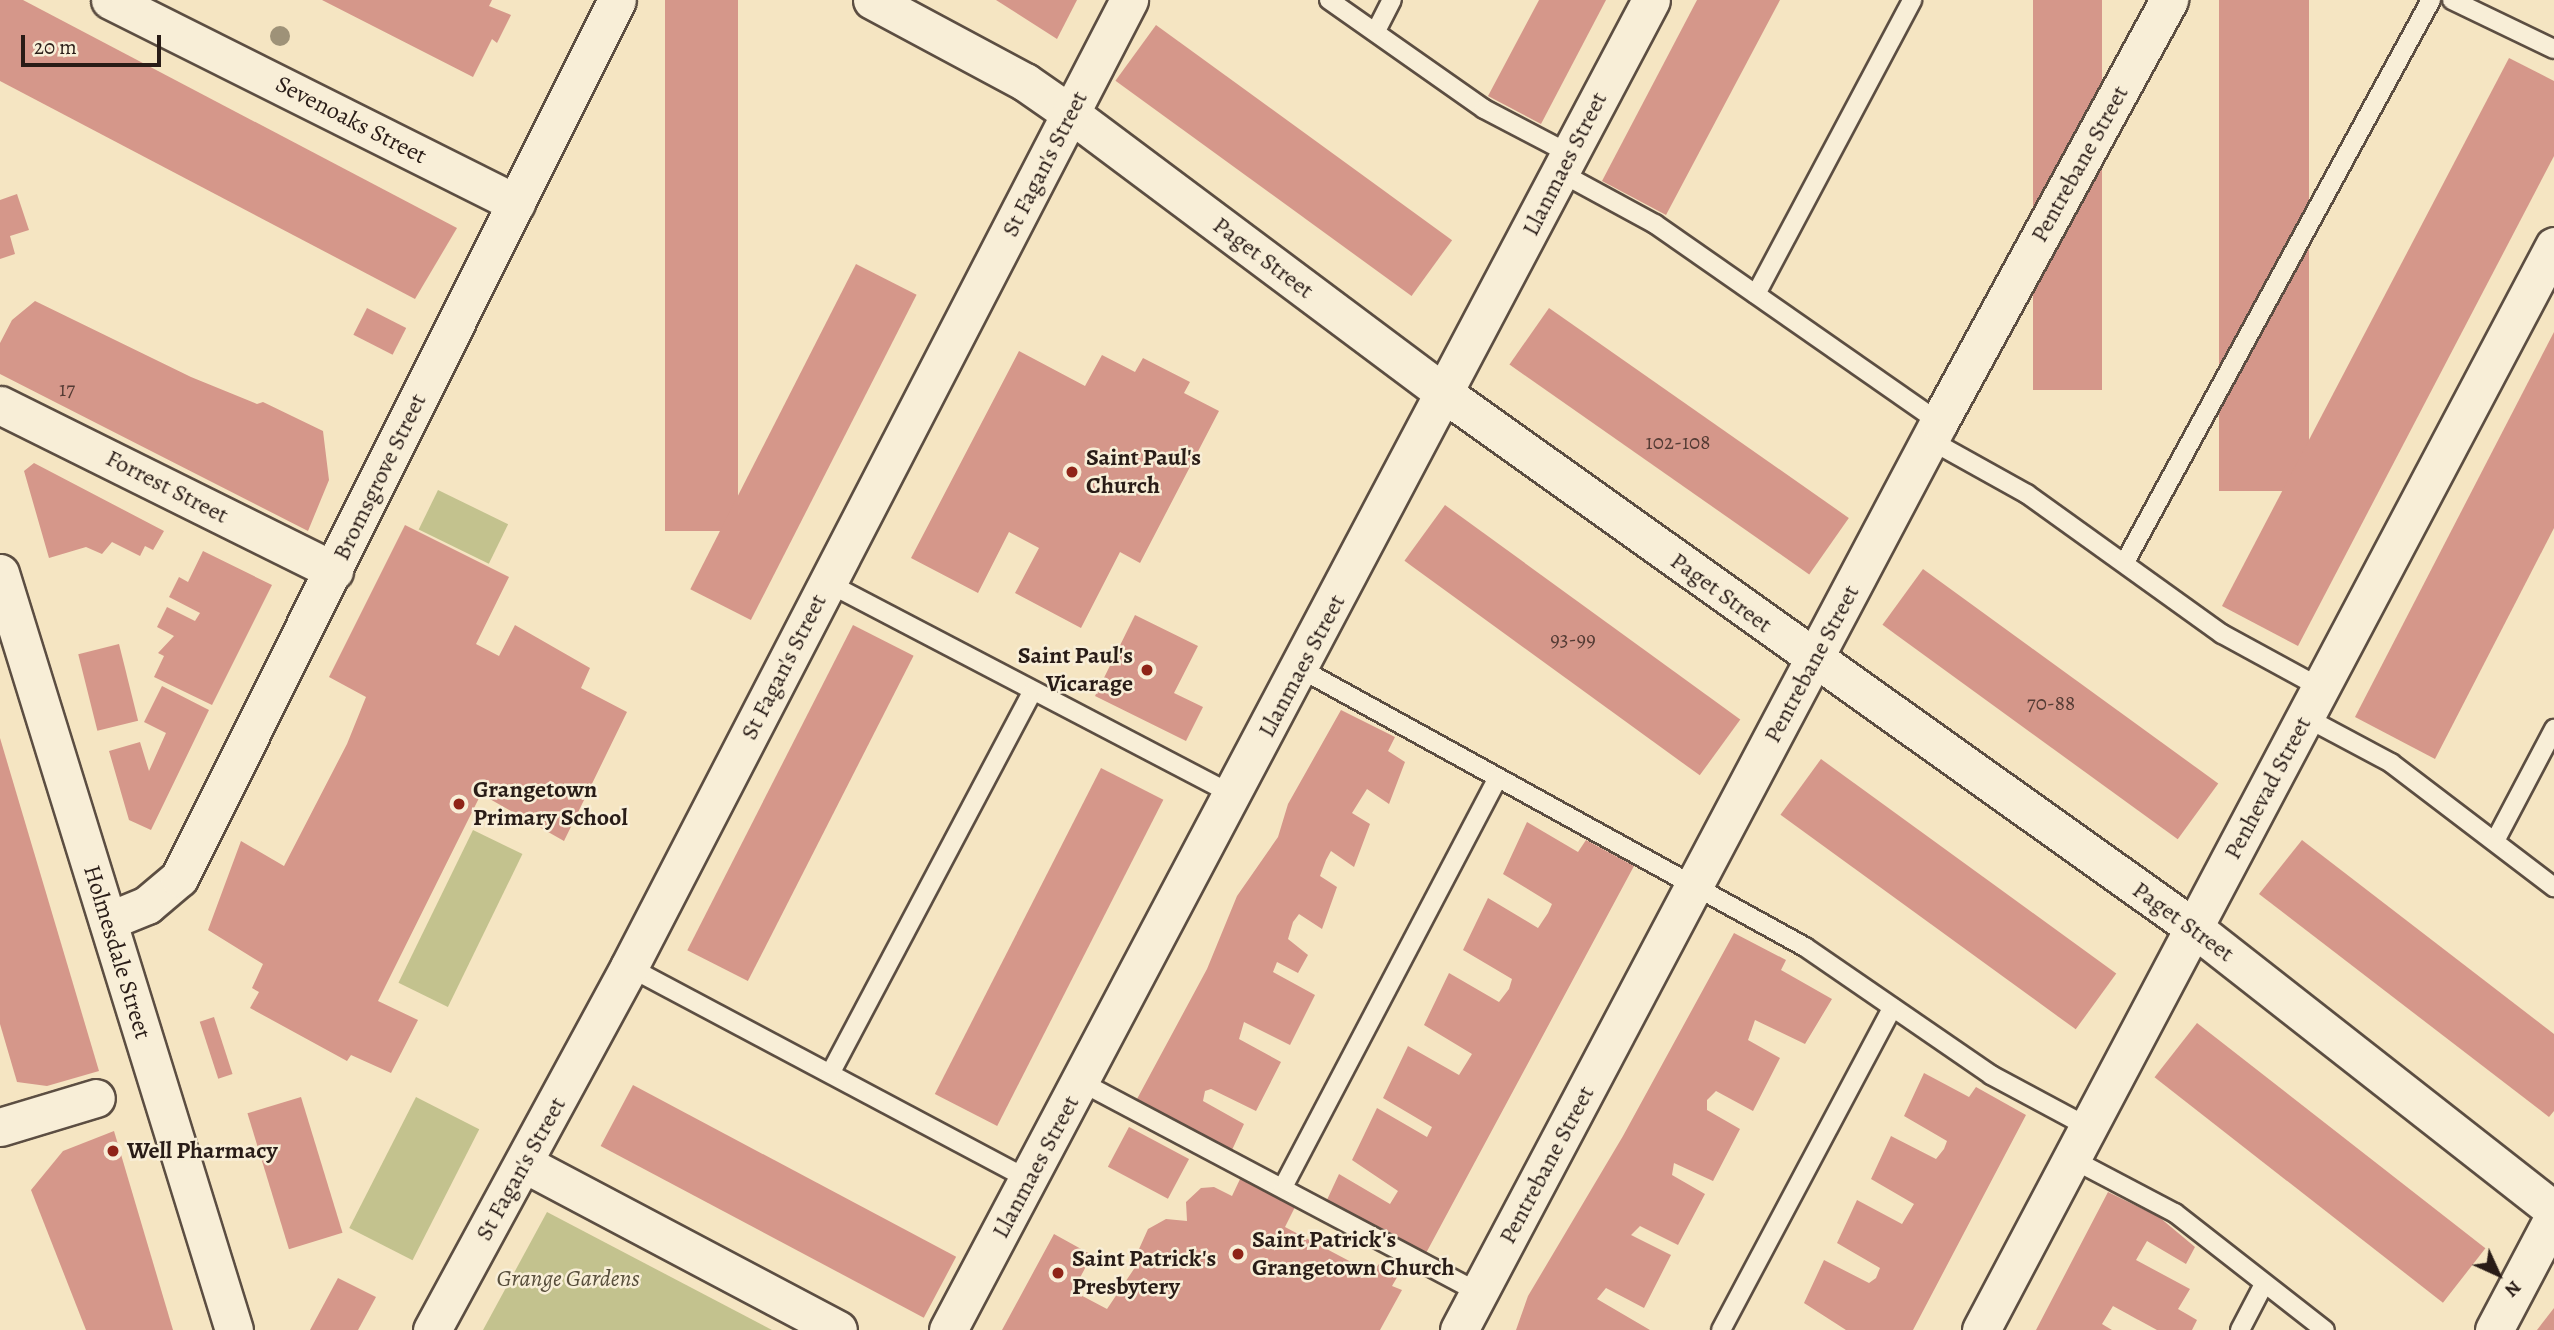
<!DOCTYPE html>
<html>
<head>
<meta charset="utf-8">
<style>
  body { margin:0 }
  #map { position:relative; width:2554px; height:1330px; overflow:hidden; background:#f5e5c2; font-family:Alegreya,serif }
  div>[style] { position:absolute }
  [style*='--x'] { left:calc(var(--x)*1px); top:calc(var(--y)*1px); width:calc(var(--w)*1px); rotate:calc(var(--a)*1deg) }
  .green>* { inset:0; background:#c3c28e; transform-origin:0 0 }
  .building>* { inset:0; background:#d5978a; transform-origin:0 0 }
  .roads { filter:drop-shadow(2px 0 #5c4e42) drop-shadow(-2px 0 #5c4e42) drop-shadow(0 2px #5c4e42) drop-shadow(0 -2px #5c4e42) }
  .lane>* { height:18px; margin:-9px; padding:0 9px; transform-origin:9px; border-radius:9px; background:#f8eed7 }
  .street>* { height:37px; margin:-18.5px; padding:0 18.5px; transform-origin:18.5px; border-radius:18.5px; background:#f8eed7 }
  .trees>* { width:20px; height:20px; margin:-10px; border-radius:50%; background:#9e9278 }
  .dots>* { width:19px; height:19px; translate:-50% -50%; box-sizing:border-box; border:4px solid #f8eed7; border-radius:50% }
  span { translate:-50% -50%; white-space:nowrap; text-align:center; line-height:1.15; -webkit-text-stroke:5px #f8eed7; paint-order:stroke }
  .number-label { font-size:21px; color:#543b34 }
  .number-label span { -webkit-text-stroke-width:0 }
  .street-label { font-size:24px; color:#291c17 }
  .poi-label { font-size:24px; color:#291c17; font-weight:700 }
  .left { translate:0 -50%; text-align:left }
  .right { translate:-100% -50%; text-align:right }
  .park-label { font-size:24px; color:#574e3b; font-style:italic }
  .north { position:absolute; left:2463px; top:1239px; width:70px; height:70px; -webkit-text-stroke:5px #f8eed7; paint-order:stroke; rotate:135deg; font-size:19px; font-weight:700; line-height:28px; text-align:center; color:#291c17 }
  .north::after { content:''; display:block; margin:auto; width:24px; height:32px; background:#291c17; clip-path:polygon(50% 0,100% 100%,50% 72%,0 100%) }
  .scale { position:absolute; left:21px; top:35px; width:140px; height:32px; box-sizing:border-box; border:4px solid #291c17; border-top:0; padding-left:9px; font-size:21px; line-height:24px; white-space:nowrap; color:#291c17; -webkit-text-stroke:5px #f8eed7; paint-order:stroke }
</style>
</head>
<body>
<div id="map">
  <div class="green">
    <div style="left:438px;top:490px;width:78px;height:44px;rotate:26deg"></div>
    <div style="left:473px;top:830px;width:55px;height:170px;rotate:26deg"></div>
    <div style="left:416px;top:1097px;width:71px;height:147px;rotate:27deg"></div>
    <div style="clip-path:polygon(547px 1212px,772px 1330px,483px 1330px)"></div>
  </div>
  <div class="building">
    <div style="clip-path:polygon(0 0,23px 0,457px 228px,415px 299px,0 81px)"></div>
    <div style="clip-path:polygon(322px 0,492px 0,489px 6px,511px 15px,497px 43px,492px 39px,473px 77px)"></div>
    <div style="left:665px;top:0;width:73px;height:531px"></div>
    <div style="clip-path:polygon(996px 0,1077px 0,1057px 39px)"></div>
    <div style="clip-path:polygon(1539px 0,1606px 0,1541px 124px,1488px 96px)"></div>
    <div style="clip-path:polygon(1697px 0,1780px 0,1666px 215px,1602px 181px)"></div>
    <div style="left:2033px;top:0;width:69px;height:390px"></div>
    <div style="left:2219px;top:0;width:90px;height:491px"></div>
    <div style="left:1156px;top:25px;width:366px;height:69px;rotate:36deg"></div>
    <div style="clip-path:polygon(2509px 58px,2554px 81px,2554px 156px,2298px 646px,2222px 606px)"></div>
    <div style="clip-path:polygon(17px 194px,29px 230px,10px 236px,15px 254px,0 259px,0 200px)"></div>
    <div style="left:856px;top:264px;width:68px;height:365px;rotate:27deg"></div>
    <div style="clip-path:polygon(35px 301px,191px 377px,257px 404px,263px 402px,323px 431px,329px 480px,308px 531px,0 374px,0 343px,12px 320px)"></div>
    <div style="left:367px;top:308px;width:44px;height:30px;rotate:27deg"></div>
    <div style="left:1549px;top:308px;width:366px;height:69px;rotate:35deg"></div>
    <div style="clip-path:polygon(2554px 332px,2554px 528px,2435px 759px,2355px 717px)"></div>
    <div style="clip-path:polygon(1019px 351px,1085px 386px,1102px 355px,1135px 372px,1143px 358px,1190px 382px,1184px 393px,1219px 411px,1140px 563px,1120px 552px,1081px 628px,1015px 593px,1039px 548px,1009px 532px,978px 593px,911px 558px)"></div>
    <div style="clip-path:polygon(34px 463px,164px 531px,153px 550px,145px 546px,140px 556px,112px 542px,102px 554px,86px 547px,49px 558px,24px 471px)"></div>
    <div style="left:1445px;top:505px;width:365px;height:69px;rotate:36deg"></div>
    <div style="clip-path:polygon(405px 525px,509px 577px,476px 644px,499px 656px,515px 625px,590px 668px,581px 688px,627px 712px,564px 841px,481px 794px,378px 1001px,418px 1020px,391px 1073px,351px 1055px,347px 1061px,250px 1008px,259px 992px,252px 988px,263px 964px,208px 930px,241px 841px,284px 866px,347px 744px,366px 697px,329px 677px)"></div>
    <div style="clip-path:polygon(203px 551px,272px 585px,212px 705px,154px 677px,164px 656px,158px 653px,174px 636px,157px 627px,167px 607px,195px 621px,200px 613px,169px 597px,179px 577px,188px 582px)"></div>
    <div style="left:1923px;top:569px;width:365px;height:69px;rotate:36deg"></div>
    <div style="clip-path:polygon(1135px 615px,1198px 646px,1174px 693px,1203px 707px,1186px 741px,1095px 696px)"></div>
    <div style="left:853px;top:625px;width:68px;height:365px;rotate:27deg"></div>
    <div style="left:119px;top:644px;width:79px;height:42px;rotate:76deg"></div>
    <div style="clip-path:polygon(162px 686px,209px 710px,151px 830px,129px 820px,109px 751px,140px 742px,149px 771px,166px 733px,144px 722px)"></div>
    <div style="clip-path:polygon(1341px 710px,1395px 737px,1388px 751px,1405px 762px,1389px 804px,1367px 789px,1352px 813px,1370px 824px,1354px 867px,1331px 851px,1326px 860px,1320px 876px,1337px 887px,1322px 929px,1299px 914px,1293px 922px,1288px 939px,1308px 955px,1298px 973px,1277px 962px,1273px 972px,1315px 995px,1290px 1045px,1244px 1022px,1239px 1039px,1281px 1062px,1256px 1111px,1211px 1089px,1205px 1091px,1203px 1101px,1244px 1124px,1232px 1150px,1137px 1099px,1207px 969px,1237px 896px,1278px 837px,1288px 804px)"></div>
    <div style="clip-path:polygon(0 738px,99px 1071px,47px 1086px,17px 1082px,0 1024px)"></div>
    <div style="left:1821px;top:759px;width:365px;height:69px;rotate:36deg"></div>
    <div style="left:1101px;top:768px;width:70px;height:366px;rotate:27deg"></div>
    <div style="clip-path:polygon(1527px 822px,1578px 852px,1586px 840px,1634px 866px,1425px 1255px,1326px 1202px,1339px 1174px,1390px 1204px,1398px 1191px,1352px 1160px,1377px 1108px,1427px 1137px,1432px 1127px,1383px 1098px,1408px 1046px,1459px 1075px,1472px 1054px,1424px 1025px,1449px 973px,1499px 1002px,1509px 989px,1512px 979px,1463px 950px,1488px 898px,1538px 928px,1548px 913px,1552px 904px,1503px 874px)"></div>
    <div style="clip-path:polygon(2302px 840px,2554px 1034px,2554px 1111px,2549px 1117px,2259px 894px)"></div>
    <div style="clip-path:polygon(1734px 933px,1786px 960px,1781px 970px,1832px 999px,1805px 1044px,1755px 1020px,1748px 1040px,1780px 1058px,1753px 1111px,1716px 1091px,1707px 1100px,1707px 1110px,1740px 1129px,1713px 1181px,1674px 1163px,1672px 1175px,1705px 1194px,1678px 1245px,1640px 1226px,1631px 1235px,1671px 1255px,1644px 1308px,1606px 1288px,1597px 1299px,1650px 1330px,1516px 1330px,1528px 1296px,1623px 1136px)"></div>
    <div style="left:214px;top:1017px;width:60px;height:15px;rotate:72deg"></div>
    <div style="left:2197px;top:1023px;width:366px;height:69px;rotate:38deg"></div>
    <div style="clip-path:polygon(1924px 1073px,1969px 1097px,1976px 1087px,2026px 1115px,1913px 1330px,1846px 1330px,1804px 1303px,1824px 1260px,1869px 1283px,1876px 1278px,1880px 1268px,1837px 1243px,1857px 1200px,1902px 1224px,1914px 1204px,1871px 1179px,1891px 1136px,1936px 1159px,1944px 1149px,1947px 1141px,1904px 1116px)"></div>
    <div style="left:633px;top:1085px;width:366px;height:69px;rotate:28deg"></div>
    <div style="left:301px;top:1097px;width:142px;height:56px;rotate:73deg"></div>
    <div style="left:1129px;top:1127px;width:68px;height:45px;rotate:28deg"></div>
    <div style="clip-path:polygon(114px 1131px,173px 1330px,86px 1330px,31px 1190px,63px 1151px)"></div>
    <div style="clip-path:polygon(1241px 1177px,1295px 1207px,1285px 1227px,1372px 1273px,1379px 1264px,1399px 1274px,1392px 1286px,1402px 1290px,1380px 1330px,1002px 1330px,1054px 1234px,1092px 1255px,1073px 1291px,1107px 1309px,1140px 1260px,1139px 1249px,1148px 1229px,1166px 1219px,1187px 1221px,1186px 1202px,1201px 1188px,1214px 1187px,1232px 1196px)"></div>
    <div style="clip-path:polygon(2108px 1192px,2159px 1217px,2195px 1247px,2186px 1264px,2147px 1241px,2136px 1260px,2190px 1289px,2178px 1309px,2197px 1320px,2192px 1330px,2157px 1330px,2113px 1306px,2102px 1324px,2112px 1330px,2036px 1330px)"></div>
    <div style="clip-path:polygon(338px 1278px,376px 1297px,358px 1330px,310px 1330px)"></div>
    <div style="clip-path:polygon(2554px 1308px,2554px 1330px,2537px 1330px)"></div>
  </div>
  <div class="roads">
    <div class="lane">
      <div style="--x:1329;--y:0;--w:189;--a:35.1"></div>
      <div style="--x:1484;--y:109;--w:97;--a:27.6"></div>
      <div style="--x:2452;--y:0;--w:113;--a:25.7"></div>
      <div style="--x:1376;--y:31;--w:35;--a:-63"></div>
      <div style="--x:1561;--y:173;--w:107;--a:28.5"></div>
      <div style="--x:1655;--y:224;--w:346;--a:34.9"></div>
      <div style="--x:1756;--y:294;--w:333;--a:-62"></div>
      <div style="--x:1930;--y:440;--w:111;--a:29.1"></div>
      <div style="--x:2027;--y:494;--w:240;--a:35.7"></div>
      <div style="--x:2222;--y:634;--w:113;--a:28.6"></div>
      <div style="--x:2125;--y:562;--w:640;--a:-61.43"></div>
      <div style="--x:828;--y:583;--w:457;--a:27.6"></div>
      <div style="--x:1301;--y:669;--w:576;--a:28.88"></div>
      <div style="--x:1805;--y:947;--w:226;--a:34.5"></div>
      <div style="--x:1991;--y:1075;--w:110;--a:28.2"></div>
      <div style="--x:2305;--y:717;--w:98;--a:28.1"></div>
      <div style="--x:2391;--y:763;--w:205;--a:37.3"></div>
      <div style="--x:2495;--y:841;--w:127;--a:-62.2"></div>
      <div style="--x:629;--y:967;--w:454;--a:28"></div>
      <div style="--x:831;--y:1072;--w:430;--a:-62.1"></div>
      <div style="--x:1081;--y:1082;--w:450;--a:27.9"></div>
      <div style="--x:2072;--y:1159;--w:116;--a:27.7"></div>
      <div style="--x:2175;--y:1213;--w:190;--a:38"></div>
      <div style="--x:1283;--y:1187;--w:462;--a:-62.3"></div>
      <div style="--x:1721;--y:1330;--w:365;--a:-62"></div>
      <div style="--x:2240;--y:1330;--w:52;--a:-62.4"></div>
    </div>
    <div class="street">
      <div style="--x:110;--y:0;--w:454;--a:26.6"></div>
      <div style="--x:872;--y:0;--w:174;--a:28.2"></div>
      <div style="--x:1025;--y:82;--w:56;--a:34.8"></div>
      <div style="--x:1071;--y:114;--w:467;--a:36.8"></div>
      <div style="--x:1445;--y:394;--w:920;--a:35.49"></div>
      <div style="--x:2194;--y:928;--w:457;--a:38.1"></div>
      <div style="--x:0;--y:405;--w:373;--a:26.4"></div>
      <div style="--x:0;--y:573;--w:792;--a:72.82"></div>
      <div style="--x:108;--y:921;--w:42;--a:-22.3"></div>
      <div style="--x:147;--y:905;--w:42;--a:-40.2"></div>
      <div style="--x:179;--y:878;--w:981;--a:-63.49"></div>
      <div style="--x:0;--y:1127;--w:100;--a:-16.8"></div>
      <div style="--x:525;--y:1164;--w:354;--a:27.9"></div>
      <div style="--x:432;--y:1330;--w:413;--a:-61.5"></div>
      <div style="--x:629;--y:967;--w:1089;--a:-62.66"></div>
      <div style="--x:948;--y:1330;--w:1504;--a:-62.14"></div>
      <div style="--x:1459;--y:1330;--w:1027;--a:-62.14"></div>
      <div style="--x:1939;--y:422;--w:481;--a:-61.4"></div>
      <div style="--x:1981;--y:1330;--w:1226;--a:-62.14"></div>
      <div style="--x:2494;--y:1330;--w:129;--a:-62.2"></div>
    </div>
  </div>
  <div class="trees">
    <div style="left:280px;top:36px"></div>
  </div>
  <div class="dots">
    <div style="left:1072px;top:472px;background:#8f2418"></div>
    <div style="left:1147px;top:670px;background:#8f2418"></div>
    <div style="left:459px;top:804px;background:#8f2418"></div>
    <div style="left:113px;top:1151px;background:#8f2418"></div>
    <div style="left:1238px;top:1254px;background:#8f2418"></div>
    <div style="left:1058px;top:1273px;background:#8f2418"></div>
  </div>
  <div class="number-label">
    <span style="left:67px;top:389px">17</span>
    <span style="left:1678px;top:442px">102-108</span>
    <span style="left:1573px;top:639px">93-99</span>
    <span style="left:2051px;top:703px">70-88</span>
  </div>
  <div class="street-label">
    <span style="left:351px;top:120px;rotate:27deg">Sevenoaks Street</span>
    <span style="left:1045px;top:164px;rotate:-63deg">St Fagan's Street</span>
    <span style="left:1565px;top:164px;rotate:-63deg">Llanmaes Street</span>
    <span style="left:2080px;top:164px;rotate:-61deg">Pentrebane Street</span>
    <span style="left:1263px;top:258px;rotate:37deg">Paget Street</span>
    <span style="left:380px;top:477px;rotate:-64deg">Bromsgrove Street</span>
    <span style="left:167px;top:487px;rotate:27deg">Forrest Street</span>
    <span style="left:1721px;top:593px;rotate:36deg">Paget Street</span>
    <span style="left:1812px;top:664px;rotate:-62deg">Pentrebane Street</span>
    <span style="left:1302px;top:666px;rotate:-62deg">Llanmaes Street</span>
    <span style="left:784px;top:667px;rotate:-63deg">St Fagan's Street</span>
    <span style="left:2268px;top:788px;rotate:-62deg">Penhevad Street</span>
    <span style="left:2183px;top:922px;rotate:36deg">Paget Street</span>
    <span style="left:117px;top:952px;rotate:73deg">Holmesdale Street</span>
    <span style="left:1547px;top:1165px;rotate:-62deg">Pentrebane Street</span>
    <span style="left:1036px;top:1167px;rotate:-62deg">Llanmaes Street</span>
    <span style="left:521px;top:1169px;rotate:-61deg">St Fagan's Street</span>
  </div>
  <div class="poi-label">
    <span class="left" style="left:1086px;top:472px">Saint Paul's<br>Church</span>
    <span class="right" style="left:1133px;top:670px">Saint Paul's<br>Vicarage</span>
    <span class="left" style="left:473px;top:804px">Grangetown<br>Primary School</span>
    <span class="left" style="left:127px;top:1151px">Well Pharmacy</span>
    <span class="left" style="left:1252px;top:1254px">Saint Patrick's<br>Grangetown Church</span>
    <span class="left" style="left:1072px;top:1273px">Saint Patrick's<br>Presbytery</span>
  </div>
  <div class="park-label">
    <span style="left:568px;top:1279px">Grange Gardens</span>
  </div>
  <div class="north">N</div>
  <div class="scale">20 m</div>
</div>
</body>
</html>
